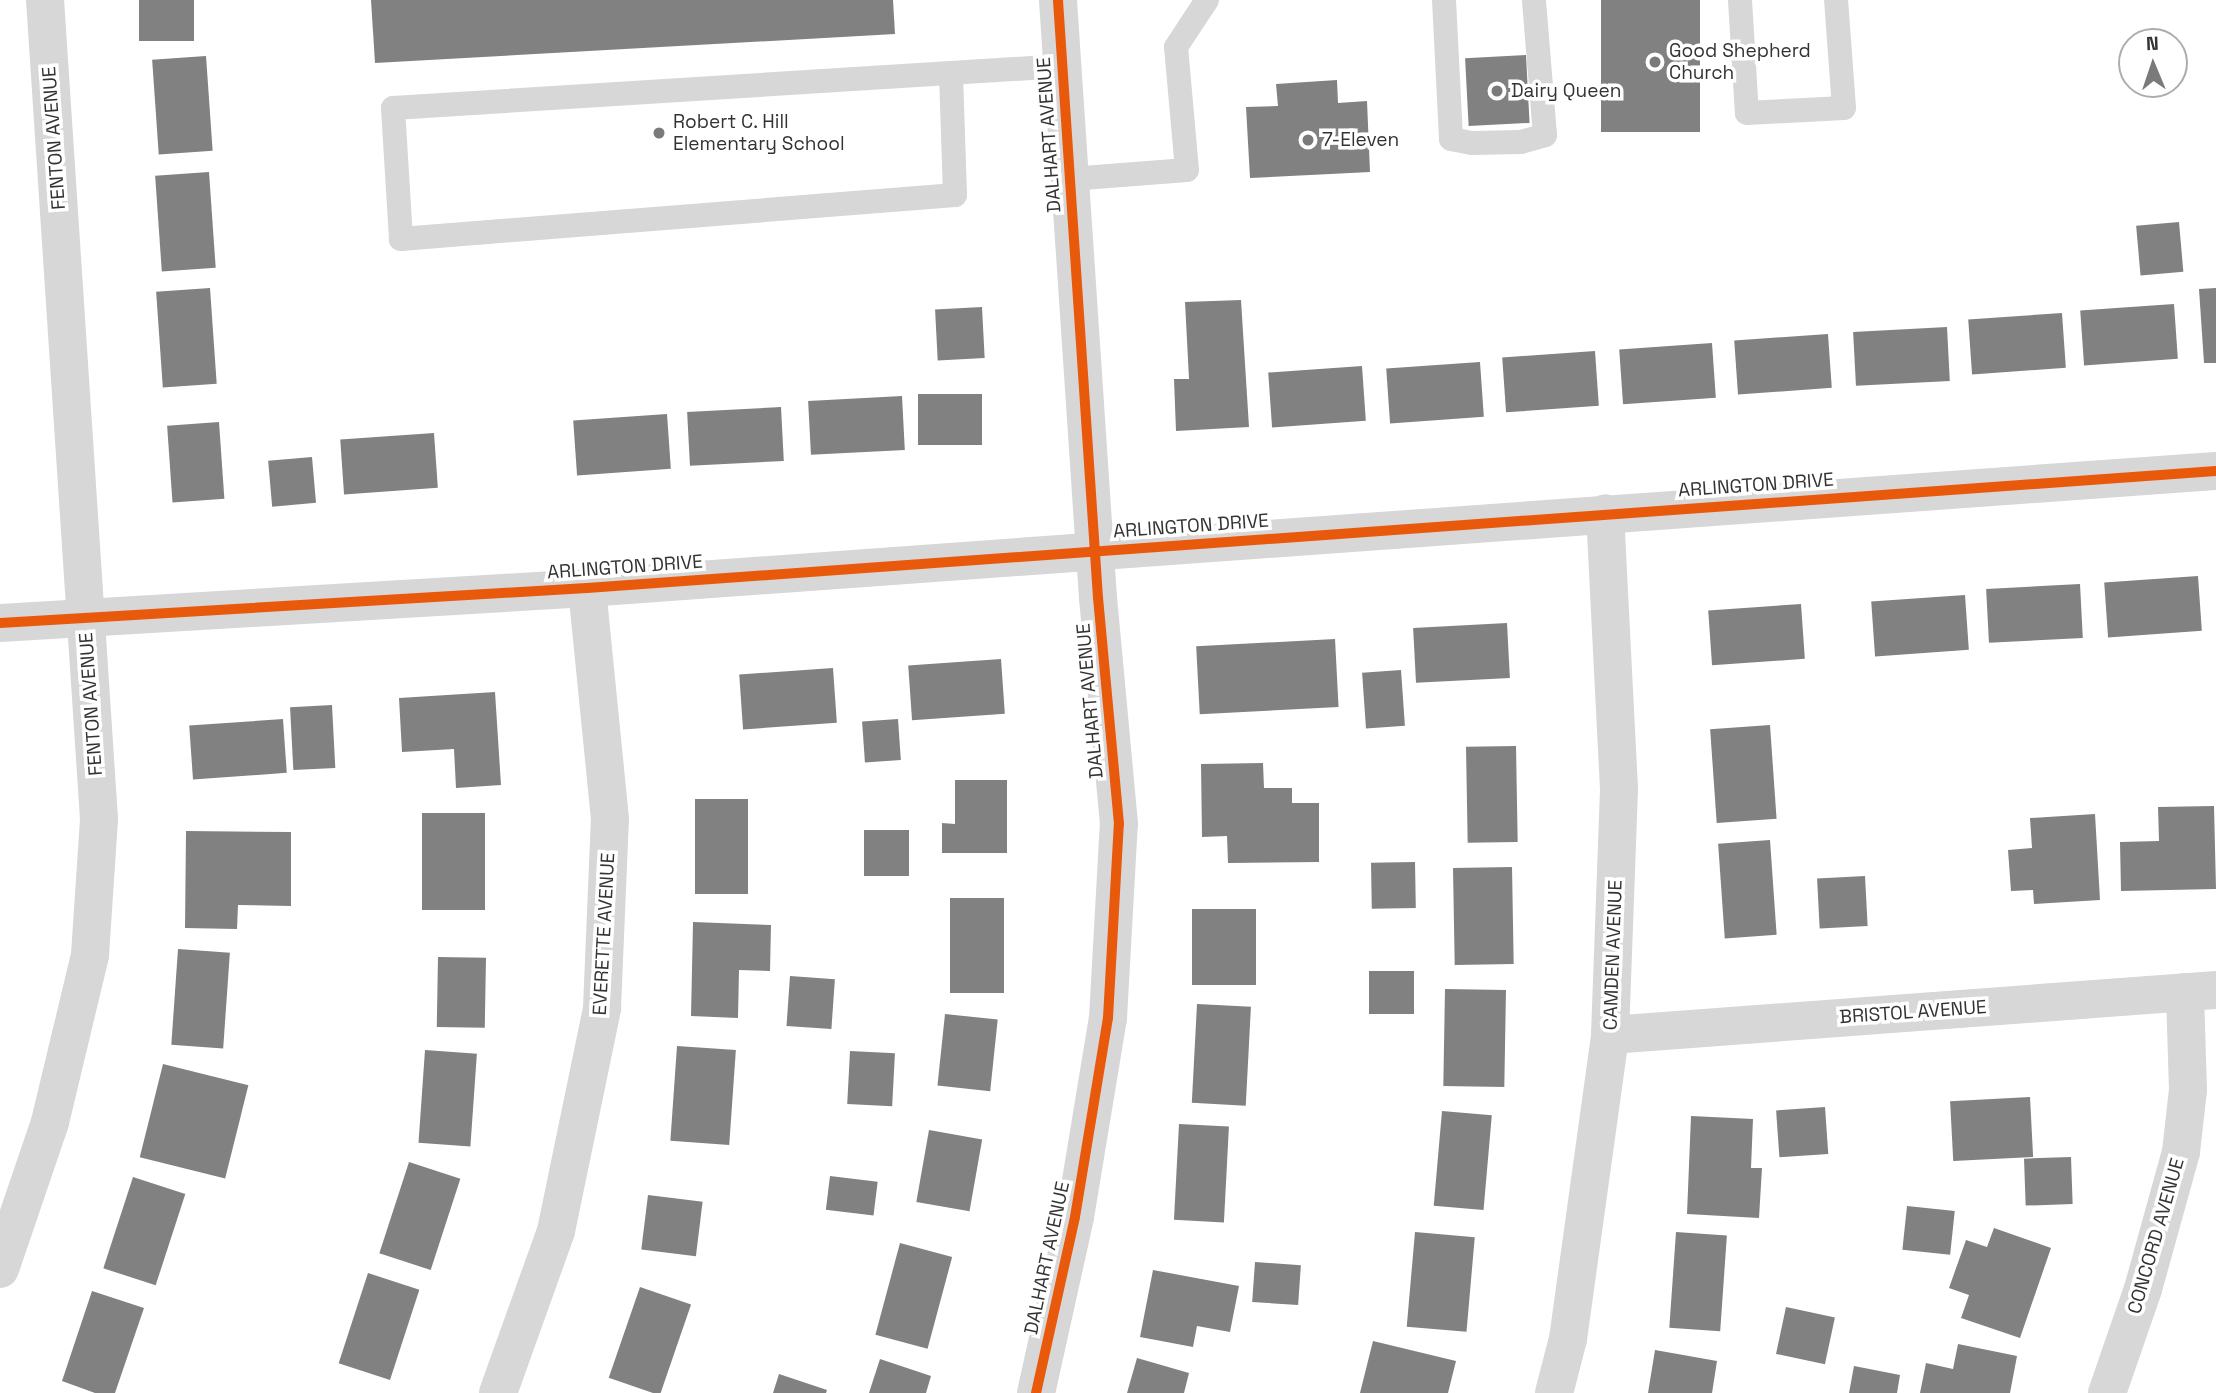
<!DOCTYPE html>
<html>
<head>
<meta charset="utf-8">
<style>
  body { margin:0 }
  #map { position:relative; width:2216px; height:1393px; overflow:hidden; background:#fff; font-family:"Space Grotesk",sans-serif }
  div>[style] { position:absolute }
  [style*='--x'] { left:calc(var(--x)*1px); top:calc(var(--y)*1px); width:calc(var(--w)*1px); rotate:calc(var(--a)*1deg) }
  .building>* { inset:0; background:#818181; transform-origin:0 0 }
  .lane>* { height:24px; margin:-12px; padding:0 12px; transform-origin:12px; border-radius:12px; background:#d7d7d7 }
  .street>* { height:38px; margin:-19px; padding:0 19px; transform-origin:19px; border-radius:19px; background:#d7d7d7 }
  .cycleway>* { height:10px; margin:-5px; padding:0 5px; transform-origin:5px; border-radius:5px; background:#e8590c }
  .dots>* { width:19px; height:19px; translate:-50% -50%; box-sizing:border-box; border:4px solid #fff; border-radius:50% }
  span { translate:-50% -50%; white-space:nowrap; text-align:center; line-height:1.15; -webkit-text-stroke:7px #fff; paint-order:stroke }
  .poi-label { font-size:19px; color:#333 }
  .left { translate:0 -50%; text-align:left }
  .street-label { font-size:19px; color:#333 }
  .north { position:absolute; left:2118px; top:28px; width:70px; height:70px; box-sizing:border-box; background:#fff; border:2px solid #adadad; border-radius:50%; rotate:358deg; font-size:19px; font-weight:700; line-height:28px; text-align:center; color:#333 }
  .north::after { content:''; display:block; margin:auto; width:24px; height:32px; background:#7a7a7a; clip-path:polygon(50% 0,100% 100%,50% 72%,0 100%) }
</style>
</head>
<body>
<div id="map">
  <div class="building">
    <div style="left:139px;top:0;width:55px;height:41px"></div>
    <div style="clip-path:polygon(371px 0,893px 0,895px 34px,375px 63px)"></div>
    <div style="left:1601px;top:0;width:99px;height:132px"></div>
    <div style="left:1526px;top:55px;width:68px;height:61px;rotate:87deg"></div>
    <div style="left:206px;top:56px;width:95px;height:54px;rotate:86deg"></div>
    <div style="clip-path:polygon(1337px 80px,1338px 103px,1367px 101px,1370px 172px,1250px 178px,1246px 107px,1278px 106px,1276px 84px)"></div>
    <div style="left:209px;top:172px;width:96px;height:54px;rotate:86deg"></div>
    <div style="left:2179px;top:222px;width:50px;height:43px;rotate:85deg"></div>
    <div style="left:210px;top:288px;width:96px;height:54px;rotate:86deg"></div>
    <div style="clip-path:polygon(2216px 288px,2216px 363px,2204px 363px,2199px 289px)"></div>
    <div style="clip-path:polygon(1241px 300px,1249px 427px,1176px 431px,1174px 379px,1189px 379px,1185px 302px)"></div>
    <div style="left:2174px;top:304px;width:55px;height:94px;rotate:86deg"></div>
    <div style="left:982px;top:307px;width:51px;height:47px;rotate:87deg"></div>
    <div style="left:2062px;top:313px;width:55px;height:94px;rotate:86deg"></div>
    <div style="left:1947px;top:327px;width:54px;height:94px;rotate:87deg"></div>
    <div style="left:1828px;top:334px;width:54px;height:94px;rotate:86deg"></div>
    <div style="left:1712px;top:343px;width:55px;height:93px;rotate:86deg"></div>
    <div style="left:1595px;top:351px;width:55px;height:93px;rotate:86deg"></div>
    <div style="left:1480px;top:362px;width:55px;height:94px;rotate:86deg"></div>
    <div style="left:1362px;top:366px;width:55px;height:94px;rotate:86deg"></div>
    <div style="left:982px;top:394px;width:51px;height:64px;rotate:90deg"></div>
    <div style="left:902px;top:396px;width:54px;height:94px;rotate:87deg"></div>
    <div style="left:781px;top:407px;width:54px;height:94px;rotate:87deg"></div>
    <div style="left:667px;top:414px;width:55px;height:94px;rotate:86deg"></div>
    <div style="left:219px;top:422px;width:77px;height:52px;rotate:86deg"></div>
    <div style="left:434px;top:433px;width:55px;height:94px;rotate:86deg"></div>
    <div style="left:312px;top:457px;width:46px;height:44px;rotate:85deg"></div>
    <div style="left:2198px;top:576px;width:55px;height:94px;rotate:86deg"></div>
    <div style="left:2080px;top:584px;width:54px;height:94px;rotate:87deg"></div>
    <div style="left:1965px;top:595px;width:55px;height:94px;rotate:86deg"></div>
    <div style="left:1801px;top:604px;width:55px;height:93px;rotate:86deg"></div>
    <div style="left:1507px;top:623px;width:55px;height:94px;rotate:87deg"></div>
    <div style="left:1335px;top:639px;width:68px;height:139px;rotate:87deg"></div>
    <div style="left:1001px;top:659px;width:55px;height:93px;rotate:86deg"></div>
    <div style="left:833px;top:668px;width:55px;height:94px;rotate:86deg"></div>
    <div style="left:1401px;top:670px;width:56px;height:39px;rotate:86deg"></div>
    <div style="clip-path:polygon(495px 692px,501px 785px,456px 788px,454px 749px,402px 752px,399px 698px)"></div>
    <div style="left:332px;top:705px;width:63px;height:42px;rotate:87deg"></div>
    <div style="left:283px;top:719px;width:54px;height:94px;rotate:86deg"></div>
    <div style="left:898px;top:719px;width:41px;height:36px;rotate:86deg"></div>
    <div style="left:1770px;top:725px;width:94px;height:60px;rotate:86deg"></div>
    <div style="left:1516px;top:746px;width:96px;height:50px;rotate:89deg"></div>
    <div style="clip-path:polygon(1263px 763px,1264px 788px,1292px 788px,1292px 803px,1319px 803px,1319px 862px,1228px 863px,1227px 836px,1202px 837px,1201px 764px)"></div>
    <div style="clip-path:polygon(955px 780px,1007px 780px,1007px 853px,942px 853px,942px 823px,955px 824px)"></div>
    <div style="left:695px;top:799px;width:53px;height:95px"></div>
    <div style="clip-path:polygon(2214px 806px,2216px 889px,2121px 891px,2120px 842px,2159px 841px,2158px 807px)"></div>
    <div style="left:422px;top:813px;width:63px;height:97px"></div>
    <div style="clip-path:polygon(2095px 814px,2100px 900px,2034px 904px,2033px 890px,2011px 891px,2008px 850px,2032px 848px,2030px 818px)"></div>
    <div style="left:864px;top:830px;width:45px;height:46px"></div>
    <div style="clip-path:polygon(186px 831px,291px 832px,291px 906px,238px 905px,237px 929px,185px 928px)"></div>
    <div style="left:1770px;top:840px;width:95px;height:52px;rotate:86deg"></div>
    <div style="left:1415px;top:862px;width:46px;height:44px;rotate:89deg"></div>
    <div style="left:1512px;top:867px;width:97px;height:59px;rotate:89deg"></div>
    <div style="left:1865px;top:876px;width:50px;height:48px;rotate:87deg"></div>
    <div style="left:950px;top:898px;width:54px;height:95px"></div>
    <div style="left:1256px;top:909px;width:76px;height:64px;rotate:90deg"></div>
    <div style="clip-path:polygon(693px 922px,771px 925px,770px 971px,739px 970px,738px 1018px,691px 1016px)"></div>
    <div style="left:178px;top:949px;width:52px;height:96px;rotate:4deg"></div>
    <div style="left:438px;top:957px;width:48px;height:70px;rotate:1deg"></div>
    <div style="left:1369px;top:971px;width:45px;height:43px"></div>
    <div style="left:790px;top:976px;width:45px;height:50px;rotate:4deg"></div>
    <div style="left:1445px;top:989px;width:61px;height:97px;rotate:1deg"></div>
    <div style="left:1197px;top:1004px;width:54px;height:99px;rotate:3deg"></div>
    <div style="left:945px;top:1014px;width:53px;height:72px;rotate:6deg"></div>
    <div style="left:677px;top:1046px;width:59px;height:95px;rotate:4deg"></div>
    <div style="left:425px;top:1050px;width:52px;height:93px;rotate:4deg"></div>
    <div style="left:850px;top:1051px;width:45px;height:53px;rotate:3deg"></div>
    <div style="left:163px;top:1064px;width:88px;height:96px;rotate:14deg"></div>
    <div style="left:2030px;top:1097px;width:60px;height:80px;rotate:87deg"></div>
    <div style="left:1825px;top:1107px;width:47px;height:49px;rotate:86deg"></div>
    <div style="left:1442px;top:1111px;width:50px;height:95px;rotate:5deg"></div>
    <div style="clip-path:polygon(1691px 1116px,1753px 1119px,1751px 1168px,1762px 1168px,1759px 1218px,1687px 1214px)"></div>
    <div style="left:1179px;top:1124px;width:50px;height:96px;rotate:3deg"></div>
    <div style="left:929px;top:1130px;width:54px;height:73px;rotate:10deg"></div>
    <div style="left:2071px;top:1157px;width:47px;height:47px;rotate:88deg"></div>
    <div style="left:409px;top:1162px;width:54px;height:96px;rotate:18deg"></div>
    <div style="left:830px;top:1176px;width:48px;height:34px;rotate:7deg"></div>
    <div style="left:133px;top:1177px;width:55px;height:96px;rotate:18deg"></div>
    <div style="left:648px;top:1195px;width:55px;height:55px;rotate:7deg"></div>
    <div style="left:1907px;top:1206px;width:48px;height:44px;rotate:6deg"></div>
    <div style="clip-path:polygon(1994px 1228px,2051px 1248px,2020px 1338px,1961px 1318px,1969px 1295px,1949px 1288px,1966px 1240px,1987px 1247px)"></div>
    <div style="left:1415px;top:1232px;width:60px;height:95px;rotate:5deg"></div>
    <div style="left:1676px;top:1232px;width:51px;height:96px;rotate:4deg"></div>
    <div style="left:900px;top:1243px;width:54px;height:95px;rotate:15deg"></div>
    <div style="left:1255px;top:1262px;width:46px;height:40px;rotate:4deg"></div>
    <div style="clip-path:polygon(1153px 1270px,1239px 1286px,1230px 1332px,1197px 1326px,1193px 1347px,1140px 1337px)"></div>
    <div style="left:368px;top:1273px;width:54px;height:95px;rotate:18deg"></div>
    <div style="left:640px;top:1287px;width:54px;height:96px;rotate:19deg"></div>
    <div style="clip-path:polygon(92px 1291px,144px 1308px,115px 1393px,95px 1393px,62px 1381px)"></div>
    <div style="left:1786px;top:1307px;width:50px;height:48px;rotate:12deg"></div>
    <div style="clip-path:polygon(1373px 1341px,1456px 1361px,1448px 1393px,1360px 1393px)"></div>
    <div style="clip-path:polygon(1958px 1344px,2017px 1356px,2010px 1393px,1920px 1393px,1926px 1363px,1953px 1369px)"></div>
    <div style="clip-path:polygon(1655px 1350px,1717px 1361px,1712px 1393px,1648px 1393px)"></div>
    <div style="clip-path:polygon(1137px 1358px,1189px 1373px,1184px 1393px,1127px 1393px)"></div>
    <div style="clip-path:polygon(880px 1359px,931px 1376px,926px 1393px,869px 1393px)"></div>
    <div style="clip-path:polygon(1854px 1366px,1900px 1375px,1897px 1393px,1849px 1393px)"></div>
    <div style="clip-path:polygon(779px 1374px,827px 1390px,826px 1393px,773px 1393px)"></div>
  </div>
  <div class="lane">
    <div style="--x:1444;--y:0;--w:139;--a:87.1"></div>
    <div style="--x:1451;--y:139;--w:21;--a:11"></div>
    <div style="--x:1472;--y:143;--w:49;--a:-1.2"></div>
    <div style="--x:1521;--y:142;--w:25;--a:-16"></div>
    <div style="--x:1545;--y:135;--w:135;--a:-94.7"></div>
    <div style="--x:1740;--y:0;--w:113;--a:86.5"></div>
    <div style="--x:1747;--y:113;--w:97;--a:-3"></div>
    <div style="--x:1844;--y:108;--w:108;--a:-94.2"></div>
    <div style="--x:951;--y:74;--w:121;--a:88.1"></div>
    <div style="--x:955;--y:195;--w:556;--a:175.46"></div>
    <div style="--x:401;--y:239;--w:131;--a:-93.5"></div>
    <div style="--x:393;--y:108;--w:670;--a:-3.59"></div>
    <div style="--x:1070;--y:179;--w:117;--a:-4.4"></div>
    <div style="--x:1187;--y:170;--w:123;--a:-95.1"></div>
    <div style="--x:1176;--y:47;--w:56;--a:-56.6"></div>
  </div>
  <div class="street">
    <div style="--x:0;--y:623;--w:588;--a:-3.41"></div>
    <div style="--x:587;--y:588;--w:1633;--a:-4.11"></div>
    <div style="--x:1610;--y:1035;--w:608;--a:-4.25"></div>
    <div style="--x:0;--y:1269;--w:155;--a:-71.2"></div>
    <div style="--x:50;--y:1122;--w:172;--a:-76.5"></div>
    <div style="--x:90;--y:955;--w:136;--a:-86.2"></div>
    <div style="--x:99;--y:819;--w:821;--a:-93.77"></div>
    <div style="--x:498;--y:1393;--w:172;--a:-70.3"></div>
    <div style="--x:556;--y:1231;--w:228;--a:-78.3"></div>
    <div style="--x:602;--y:1008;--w:189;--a:-87.6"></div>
    <div style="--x:610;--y:819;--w:232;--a:-95.7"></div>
    <div style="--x:1036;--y:1393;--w:180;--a:-77.5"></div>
    <div style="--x:1075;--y:1217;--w:202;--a:-80.6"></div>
    <div style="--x:1108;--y:1018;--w:194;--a:-86.8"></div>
    <div style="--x:1119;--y:824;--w:227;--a:-95.3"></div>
    <div style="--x:1098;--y:598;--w:599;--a:-93.83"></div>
    <div style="--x:1554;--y:1393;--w:56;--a:-75.5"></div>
    <div style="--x:1568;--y:1339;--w:307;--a:-82.1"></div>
    <div style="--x:1610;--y:1035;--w:246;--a:-87.9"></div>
    <div style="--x:1619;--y:789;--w:276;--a:-92.9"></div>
    <div style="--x:2107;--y:1393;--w:110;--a:-70.9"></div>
    <div style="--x:2143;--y:1289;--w:142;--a:-74.5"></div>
    <div style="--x:2181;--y:1152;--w:62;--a:-83.6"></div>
    <div style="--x:2188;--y:1090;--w:98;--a:-91.8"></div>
  </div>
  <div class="cycleway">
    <div style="--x:0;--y:623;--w:588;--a:-3.41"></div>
    <div style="--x:587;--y:588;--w:1633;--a:-4.11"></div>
    <div style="--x:1036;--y:1393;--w:180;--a:-77.5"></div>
    <div style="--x:1075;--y:1217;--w:202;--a:-80.6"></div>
    <div style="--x:1108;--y:1018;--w:194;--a:-86.8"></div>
    <div style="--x:1119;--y:824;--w:227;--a:-95.3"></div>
    <div style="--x:1098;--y:598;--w:599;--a:-93.83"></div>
  </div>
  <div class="dots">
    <div style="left:1655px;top:62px;background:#7a7a7a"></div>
    <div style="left:1497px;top:91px;background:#7a7a7a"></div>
    <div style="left:659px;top:133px;background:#7a7a7a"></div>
    <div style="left:1308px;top:140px;background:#7a7a7a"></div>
  </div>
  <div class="poi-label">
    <span class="left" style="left:1669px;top:62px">Good Shepherd<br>Church</span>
    <span class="left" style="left:1511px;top:91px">Dairy Queen</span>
    <span class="left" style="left:673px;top:133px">Robert C. Hill<br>Elementary School</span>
    <span class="left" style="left:1322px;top:140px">7-Eleven</span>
  </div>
  <div class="street-label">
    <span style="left:1049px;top:135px;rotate:-94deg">DALHART AVENUE</span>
    <span style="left:54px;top:138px;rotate:-94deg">FENTON AVENUE</span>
    <span style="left:1756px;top:485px;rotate:-4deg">ARLINGTON DRIVE</span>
    <span style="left:1191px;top:526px;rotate:-4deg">ARLINGTON DRIVE</span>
    <span style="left:625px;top:567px;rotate:-4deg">ARLINGTON DRIVE</span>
    <span style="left:1090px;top:701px;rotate:-95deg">DALHART AVENUE</span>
    <span style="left:91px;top:704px;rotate:-94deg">FENTON AVENUE</span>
    <span style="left:604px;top:934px;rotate:-87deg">EVERETTE AVENUE</span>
    <span style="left:1613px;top:955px;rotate:-88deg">CAMDEN AVENUE</span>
    <span style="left:1913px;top:1012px;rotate:-4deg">BRISTOL AVENUE</span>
    <span style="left:2156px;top:1236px;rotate:-74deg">CONCORD AVENUE</span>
    <span style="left:1047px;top:1258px;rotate:-78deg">DALHART AVENUE</span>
  </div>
  <div class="north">N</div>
</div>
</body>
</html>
